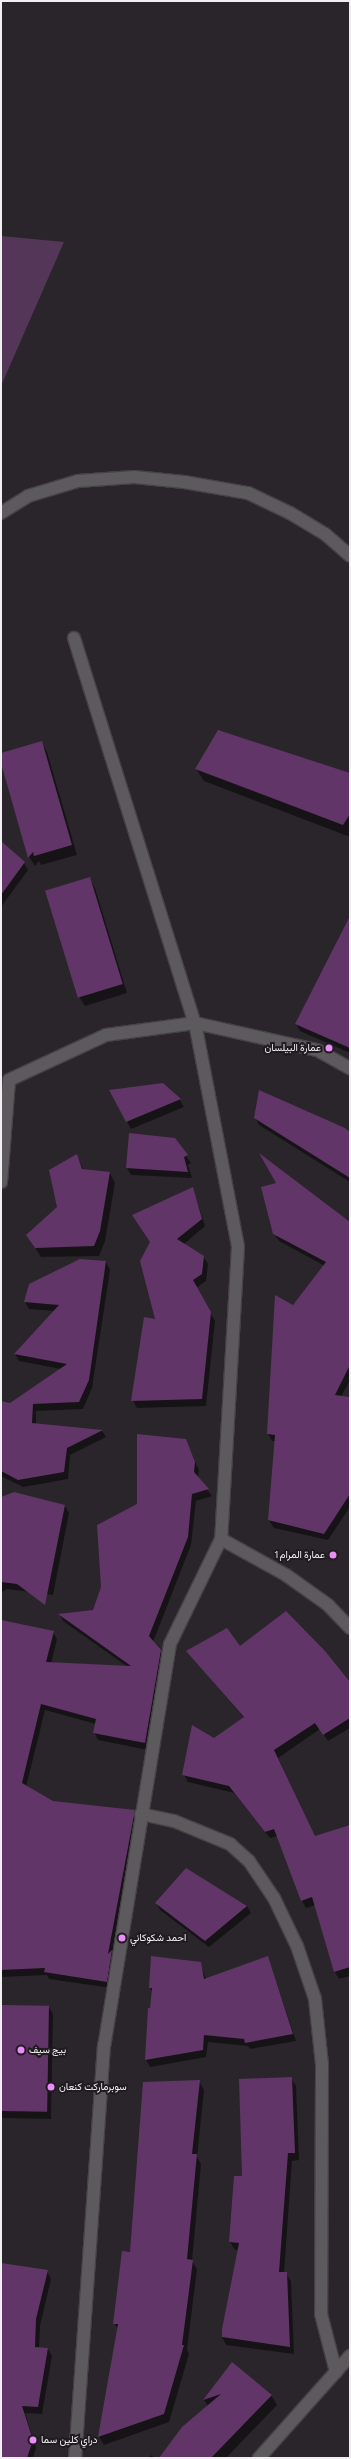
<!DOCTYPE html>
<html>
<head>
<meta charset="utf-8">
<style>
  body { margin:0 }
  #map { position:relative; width:351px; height:2459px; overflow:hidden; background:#2a252a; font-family:Ubuntu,Vazirmatn,sans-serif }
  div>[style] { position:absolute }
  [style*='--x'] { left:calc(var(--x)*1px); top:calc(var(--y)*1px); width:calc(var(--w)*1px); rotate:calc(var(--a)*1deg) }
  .green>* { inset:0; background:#543758 }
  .shadow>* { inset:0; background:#0007 }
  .building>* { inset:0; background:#613567; transform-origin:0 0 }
  .roads { filter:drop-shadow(1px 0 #464146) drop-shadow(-1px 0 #464146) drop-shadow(0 1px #464146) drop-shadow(0 -1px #464146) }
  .minor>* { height:12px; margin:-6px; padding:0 6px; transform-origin:6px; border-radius:6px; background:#5c5a5c }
  .dots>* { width:11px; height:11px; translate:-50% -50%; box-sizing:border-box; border:2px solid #201c20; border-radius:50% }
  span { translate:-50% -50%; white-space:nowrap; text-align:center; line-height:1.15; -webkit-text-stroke:4px #201c20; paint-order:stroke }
  .poi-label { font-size:10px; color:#f1eff2 }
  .right { translate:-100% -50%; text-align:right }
  .left { translate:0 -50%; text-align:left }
  .frame { position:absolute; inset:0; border:2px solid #f1eff2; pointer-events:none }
</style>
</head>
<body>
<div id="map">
  <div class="green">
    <div style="clip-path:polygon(1px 236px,64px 242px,1px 386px)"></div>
  </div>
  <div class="shadow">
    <div style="clip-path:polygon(42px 743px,47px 752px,77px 855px,41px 865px,39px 861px,35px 866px,29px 857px,1px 754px)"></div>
    <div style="clip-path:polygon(196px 769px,350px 775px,350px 837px,204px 781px)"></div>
    <div style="clip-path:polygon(1px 842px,24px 863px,28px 870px,1px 907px)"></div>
    <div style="clip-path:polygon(89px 878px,95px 888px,127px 993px,85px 1006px,79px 997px)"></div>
    <div style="clip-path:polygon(350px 949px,350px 1053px,300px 1031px,296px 1024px)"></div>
    <div style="clip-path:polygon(163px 1084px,180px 1100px,184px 1107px,131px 1129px,110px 1091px)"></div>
    <div style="clip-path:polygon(255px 1117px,350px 1134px,350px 1182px,259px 1125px)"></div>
    <div style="clip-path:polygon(175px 1139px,191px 1163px,188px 1165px,192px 1178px,131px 1175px,127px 1168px)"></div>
    <div style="clip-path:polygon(77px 1156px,84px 1171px,110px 1173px,115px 1183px,105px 1241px,99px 1256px,41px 1257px,27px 1235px,58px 1207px)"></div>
    <div style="clip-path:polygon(193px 1189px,205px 1226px,184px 1244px,203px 1256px,208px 1264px,206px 1281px,196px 1288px,215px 1321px,206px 1406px,137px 1408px,133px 1401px,156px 1320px,141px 1262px)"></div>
    <div style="clip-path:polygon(350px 1232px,350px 1380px,341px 1397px,350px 1398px,350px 1507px,328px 1540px,274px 1528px,269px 1520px,276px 1441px,272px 1441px,268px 1434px,294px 1306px,325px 1266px,279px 1241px,274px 1234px)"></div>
    <div style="clip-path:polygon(81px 1260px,106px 1262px,110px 1270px,92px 1388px,83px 1409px,36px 1411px,36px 1424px,102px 1431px,106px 1437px,70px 1455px,68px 1479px,23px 1487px,1px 1476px,1px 1402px,10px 1404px,61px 1369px,19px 1361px,15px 1354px,55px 1311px,29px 1309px,25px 1302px,30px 1285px)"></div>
    <div style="clip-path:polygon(185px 1440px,199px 1470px,198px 1478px,212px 1496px,196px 1501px,191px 1545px,153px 1642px,165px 1658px,148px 1750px,98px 1740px,94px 1732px,96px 1724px,45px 1710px,26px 1787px,53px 1802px,134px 1811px,138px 1818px,111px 1988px,49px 1979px,47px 1975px,1px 1977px,1px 1621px,53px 1632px,57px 1639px,51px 1664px,128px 1667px,63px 1621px,60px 1615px,133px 1607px,138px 1504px)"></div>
    <div style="clip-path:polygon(1px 1498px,65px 1506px,69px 1513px,53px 1595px,7px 1589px,1px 1593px)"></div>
    <div style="clip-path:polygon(240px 1647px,350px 1684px,350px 1728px,328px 1741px,320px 1729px,278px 1758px,315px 1837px,350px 1826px,350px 1976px,339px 1979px,335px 1972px,315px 1905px,306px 1908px,302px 1901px,278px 1836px,270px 1838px,234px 1793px,188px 1782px,184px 1775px,214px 1740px,244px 1718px,188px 1652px)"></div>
    <div style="clip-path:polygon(186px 1869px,247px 1906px,251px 1913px,209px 1947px,160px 1910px,156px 1903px)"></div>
    <div style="clip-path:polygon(268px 1957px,296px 2041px,250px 2049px,248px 2046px,208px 2042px,206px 2057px,150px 2067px,146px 2060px,152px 1992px,150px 1988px,200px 1963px,206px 1979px)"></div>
    <div style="clip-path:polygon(1px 2006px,49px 2007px,53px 2014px,51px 2119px,1px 2118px)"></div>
    <div style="clip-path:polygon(349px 2071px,350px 2071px,350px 2147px,350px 2146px)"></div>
    <div style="clip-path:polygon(291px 2078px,296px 2086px,299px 2160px,292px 2161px,284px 2273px,286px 2273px,291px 2281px,294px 2354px,226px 2345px,222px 2337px,238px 2250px,235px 2250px,230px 2242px,243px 2177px)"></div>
    <div style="clip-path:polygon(199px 2081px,204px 2090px,197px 2157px,201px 2164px,192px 2261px,197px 2269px,187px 2350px,189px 2354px,169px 2422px,104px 2445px,99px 2437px,118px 2330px,115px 2324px,131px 2253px)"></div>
    <div style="clip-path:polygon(1px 2264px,47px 2271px,51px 2279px,40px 2326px,39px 2349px,48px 2349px,52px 2356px,42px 2414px,25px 2413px,36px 2448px,33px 2458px,1px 2458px)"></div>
    <div style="clip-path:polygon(232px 2363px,271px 2395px,277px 2405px,226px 2458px,160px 2458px,208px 2406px,204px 2400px)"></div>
    <div style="clip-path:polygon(152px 2455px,154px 2458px,148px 2458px)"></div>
  </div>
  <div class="building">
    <div style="clip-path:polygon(218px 730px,350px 773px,350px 814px,343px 825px,195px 769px)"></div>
    <div style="clip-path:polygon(42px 741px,72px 845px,34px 856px,33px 852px,28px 858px,1px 763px,1px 753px)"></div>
    <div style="clip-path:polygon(1px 841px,25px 862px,1px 895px)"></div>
    <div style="left:90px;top:877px;width:112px;height:47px;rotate:73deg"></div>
    <div style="clip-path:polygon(350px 916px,350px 1048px,295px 1024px)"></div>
    <div style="clip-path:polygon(163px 1083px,181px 1099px,126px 1122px,109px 1090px)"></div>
    <div style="clip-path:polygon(259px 1090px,345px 1128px,350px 1132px,350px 1178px,254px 1118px)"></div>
    <div style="clip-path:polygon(129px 1133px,175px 1138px,188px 1155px,184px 1157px,188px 1172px,126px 1168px)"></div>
    <div style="clip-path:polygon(259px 1153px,350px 1222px,350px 1365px,335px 1395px,350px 1397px,350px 1494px,324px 1534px,268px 1520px,275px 1435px,267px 1434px,275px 1295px,293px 1305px,326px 1262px,273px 1234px,261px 1187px,276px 1183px)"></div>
    <div style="clip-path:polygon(77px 1154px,82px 1169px,110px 1172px,100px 1231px,94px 1246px,35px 1248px,26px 1235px,57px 1207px,49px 1170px)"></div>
    <div style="clip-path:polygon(193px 1187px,202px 1219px,177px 1239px,204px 1256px,202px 1274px,193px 1280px,211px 1312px,202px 1399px,131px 1401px,144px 1317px,155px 1319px,140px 1261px,150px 1242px,132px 1215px)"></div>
    <div style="clip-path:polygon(80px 1259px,106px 1261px,89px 1380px,79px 1402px,33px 1404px,32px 1423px,103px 1430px,67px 1448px,64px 1472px,18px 1480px,1px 1471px,1px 1401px,10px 1403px,67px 1364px,14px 1354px,59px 1305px,24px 1302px,29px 1284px)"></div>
    <div style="clip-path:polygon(137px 1434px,186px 1439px,195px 1462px,194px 1472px,209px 1489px,192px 1494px,188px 1537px,149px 1636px,161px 1650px,145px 1743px,93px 1733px,96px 1719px,41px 1704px,22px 1783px,53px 1801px,135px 1810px,108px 1954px,112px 1950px,107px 1982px,44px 1972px,45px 1968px,1px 1970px,1px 1620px,54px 1631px,46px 1662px,131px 1666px,58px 1614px,93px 1610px,101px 1587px,97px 1525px,137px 1504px)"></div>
    <div style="clip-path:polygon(14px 1492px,65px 1505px,45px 1605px,17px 1584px,1px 1582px,1px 1497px)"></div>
    <div style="clip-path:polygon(286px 1611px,325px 1651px,350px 1682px,350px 1718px,323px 1735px,315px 1723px,274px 1750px,315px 1836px,350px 1825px,350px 1967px,334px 1972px,312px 1897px,301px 1901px,274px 1829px,265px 1832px,229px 1786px,182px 1775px,192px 1725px,214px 1738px,244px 1717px,186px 1651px,227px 1628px,240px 1646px)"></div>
    <div style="clip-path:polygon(186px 1868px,247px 1906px,205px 1941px,155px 1903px)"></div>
    <div style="clip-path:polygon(151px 1956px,201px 1962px,204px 1979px,268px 1956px,293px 2034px,245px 2043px,244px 2039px,204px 2035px,203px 2050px,145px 2060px,148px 2008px,150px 2008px,152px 1988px,149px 1988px)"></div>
    <div style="left:1px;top:2005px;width:48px;height:106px;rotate:1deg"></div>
    <div style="clip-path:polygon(292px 2077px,295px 2153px,288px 2153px,279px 2272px,287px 2272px,290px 2347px,222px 2337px,222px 2329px,239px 2243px,229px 2242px,234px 2176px,242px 2176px,239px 2079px)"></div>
    <div style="clip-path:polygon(200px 2080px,192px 2154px,197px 2154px,187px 2259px,193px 2260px,182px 2345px,184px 2345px,164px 2414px,98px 2437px,118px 2324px,113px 2324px,122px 2251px,130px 2252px,143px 2082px)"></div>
    <div style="clip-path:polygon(1px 2263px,48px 2270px,36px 2319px,35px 2347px,48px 2348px,38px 2407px,22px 2406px,33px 2440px,27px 2458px,1px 2458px)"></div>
    <div style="clip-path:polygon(232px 2362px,272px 2395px,211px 2458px,159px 2458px,182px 2427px,221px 2394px,203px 2400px)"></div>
  </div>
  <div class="roads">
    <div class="minor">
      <div style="--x:1;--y:513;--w:32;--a:-32"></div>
      <div style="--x:28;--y:496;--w:52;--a:-16.7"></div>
      <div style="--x:78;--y:481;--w:56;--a:-4.1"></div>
      <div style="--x:134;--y:477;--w:50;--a:5.7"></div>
      <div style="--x:184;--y:482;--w:65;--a:9.8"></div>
      <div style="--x:248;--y:493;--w:47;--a:25.5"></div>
      <div style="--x:290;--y:513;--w:41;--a:31"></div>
      <div style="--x:325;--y:534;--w:33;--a:41"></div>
      <div style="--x:74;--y:638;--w:404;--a:72.6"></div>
      <div style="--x:195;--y:1023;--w:228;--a:79.1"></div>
      <div style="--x:238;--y:1247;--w:292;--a:93.3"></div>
      <div style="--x:221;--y:1539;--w:117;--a:115.9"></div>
      <div style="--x:170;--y:1644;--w:406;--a:99.3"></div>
      <div style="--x:104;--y:2045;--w:414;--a:94"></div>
      <div style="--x:1;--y:1182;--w:102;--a:-85.5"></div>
      <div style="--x:9;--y:1080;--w:107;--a:-24.9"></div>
      <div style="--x:106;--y:1035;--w:90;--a:-7.7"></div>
      <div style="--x:195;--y:1023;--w:125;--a:12.5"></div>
      <div style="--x:317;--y:1050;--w:38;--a:29"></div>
      <div style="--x:221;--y:1539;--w:74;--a:29"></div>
      <div style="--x:286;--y:1575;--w:52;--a:35.5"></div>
      <div style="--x:328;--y:1605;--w:32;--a:46"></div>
      <div style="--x:141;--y:1814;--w:34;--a:12"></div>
      <div style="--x:174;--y:1821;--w:61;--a:22.3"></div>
      <div style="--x:230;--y:1844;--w:25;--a:42"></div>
      <div style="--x:249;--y:1861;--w:45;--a:56"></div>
      <div style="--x:274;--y:1898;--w:53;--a:64.4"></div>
      <div style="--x:297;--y:1946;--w:56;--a:71.2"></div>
      <div style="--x:315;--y:1999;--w:65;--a:83.9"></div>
      <div style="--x:322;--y:2064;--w:250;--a:90.2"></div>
      <div style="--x:321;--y:2314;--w:60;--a:75.5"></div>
      <div style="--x:259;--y:2458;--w:137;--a:-48.3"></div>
    </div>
  </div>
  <div class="dots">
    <div style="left:329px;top:1048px;background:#ec8cfa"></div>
    <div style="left:333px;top:1555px;background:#ec8cfa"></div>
    <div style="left:122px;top:1938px;background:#ec8cfa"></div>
    <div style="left:21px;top:2050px;background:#ec8cfa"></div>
    <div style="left:51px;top:2087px;background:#ec8cfa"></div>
    <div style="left:33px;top:2440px;background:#ec8cfa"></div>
  </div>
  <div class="poi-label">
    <span class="right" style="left:321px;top:1048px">عمارة البيلسان</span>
    <span class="right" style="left:325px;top:1555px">عمارة المرام1</span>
    <span class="left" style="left:130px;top:1938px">احمد شكوكاني</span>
    <span class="left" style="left:29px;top:2050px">بيج سيف</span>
    <span class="left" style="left:59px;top:2087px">سوبرماركت كنعان</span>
    <span class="left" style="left:41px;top:2440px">دراي كلين سما</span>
  </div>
  <div class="frame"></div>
</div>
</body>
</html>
